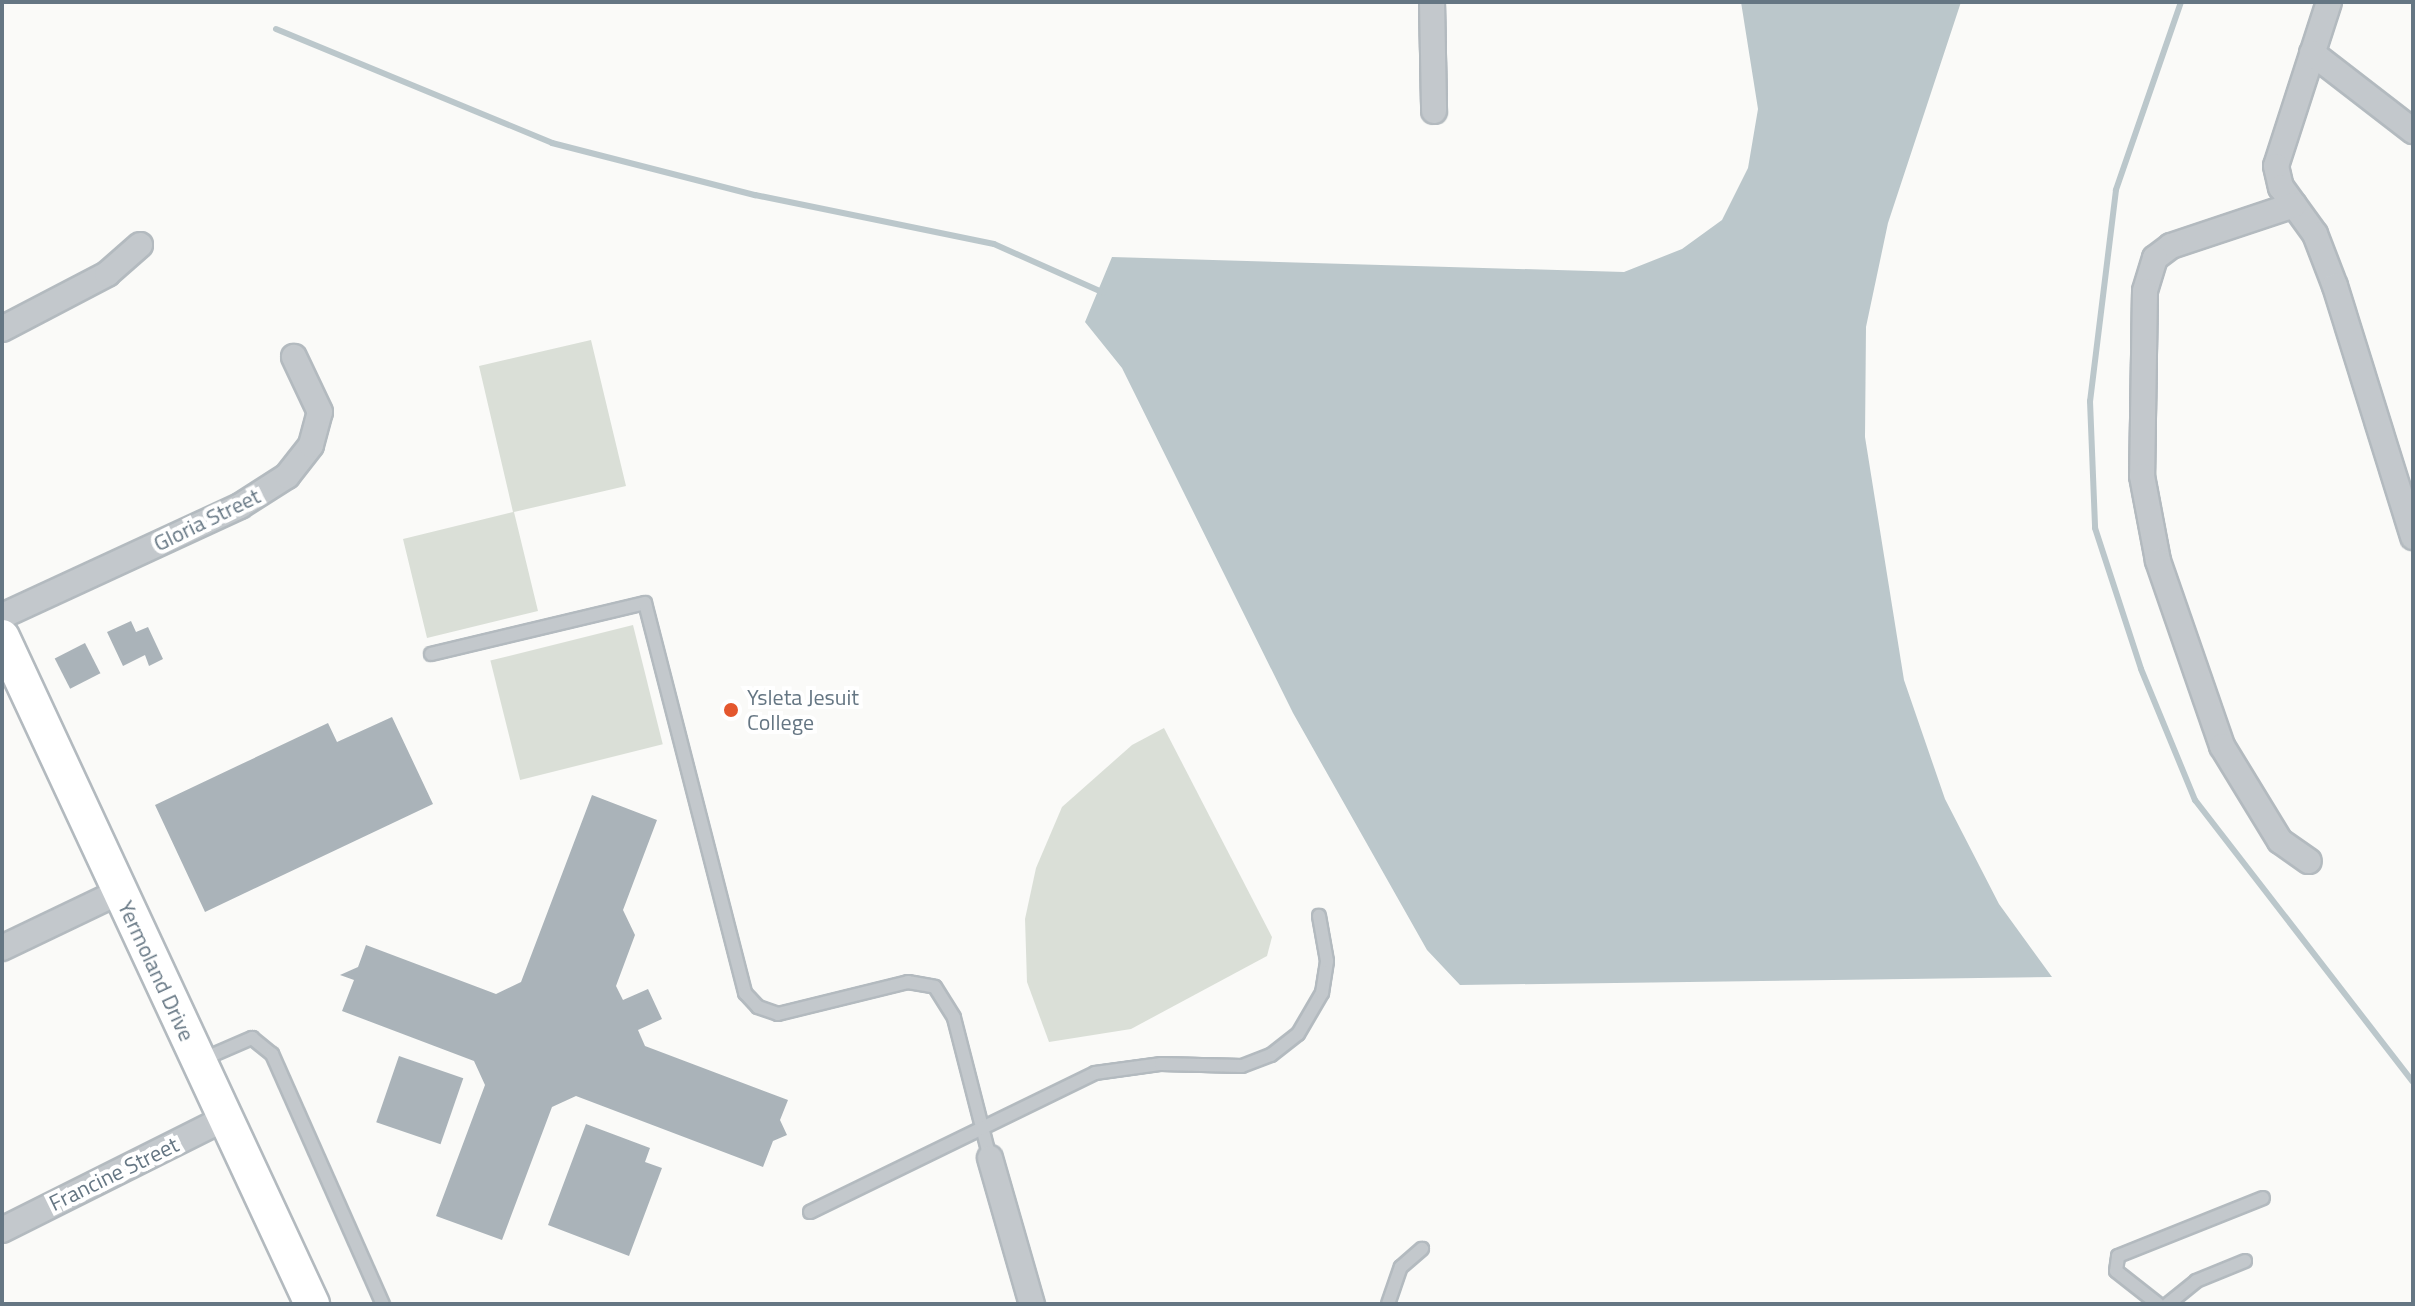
<!DOCTYPE html>
<html>
<head>
<meta charset="utf-8">
<style>
  body { margin:0 }
  #map { position:relative; width:2415px; height:1306px; overflow:hidden; background:#fafaf8; font-family:"Titillium Web",sans-serif }
  div>[style] { position:absolute }
  [style*='--x'] { left:calc(var(--x)*1px); top:calc(var(--y)*1px); width:calc(var(--w)*1px); rotate:calc(var(--a)*1deg) }
  .green>* { inset:0; background:#dadfd7; transform-origin:0 0 }
  .water>* { inset:0; background:#bbc7cb }
  .stream>* { height:6px; margin:-3px; padding:0 3px; transform-origin:3px; border-radius:3px; background:#bbc7cb }
  .building>* { inset:0; background:#aab3b9; transform-origin:0 0 }
  .roads { filter:drop-shadow(2px 0 #b3babf) drop-shadow(-2px 0 #b3babf) drop-shadow(0 2px #b3babf) drop-shadow(0 -2px #b3babf) }
  .lane>* { height:12px; margin:-6px; padding:0 6px; transform-origin:6px; border-radius:6px; background:#c3c8cc }
  .street>* { height:24px; margin:-12px; padding:0 12px; transform-origin:12px; border-radius:12px; background:#c3c8cc }
  .secondary>* { height:34px; margin:-17px; padding:0 17px; transform-origin:17px; border-radius:17px; background:#fff }
  .dots>* { width:22px; height:22px; translate:-50% -50%; box-sizing:border-box; border:4px solid #fff; border-radius:50% }
  span { translate:-50% -50%; white-space:nowrap; text-align:center; line-height:1.15; -webkit-text-stroke:8px #fff; paint-order:stroke }
  .street-label { font-size:22px; color:#657683 }
  .poi-label { font-size:22px; color:#657683 }
  .left { translate:0 -50%; text-align:left }
  .frame { position:absolute; inset:0; border:4px solid #657683; pointer-events:none }
</style>
</head>
<body>
<div id="map">
  <div class="green">
    <div style="clip-path:polygon(591px 340px,626px 486px,514px 512px,538px 611px,427px 638px,403px 539px,513px 512px,479px 366px)"></div>
    <div style="left:633px;top:625px;width:123px;height:147px;rotate:76deg"></div>
    <div style="clip-path:polygon(1164px 728px,1272px 937px,1267px 956px,1131px 1029px,1049px 1042px,1027px 982px,1025px 919px,1036px 868px,1062px 807px,1132px 745px)"></div>
  </div>
  <div class="water">
    <div style="clip-path:polygon(1741px 2px,1961px 2px,1888px 223px,1866px 327px,1865px 437px,1904px 680px,1945px 799px,1999px 904px,2052px 977px,1460px 985px,1427px 950px,1293px 713px,1122px 368px,1085px 322px,1112px 257px,1624px 272px,1682px 249px,1722px 220px,1748px 168px,1758px 109px)"></div>
  </div>
  <div class="stream">
    <div style="--x:2181;--y:2;--w:199;--a:109.1"></div>
    <div style="--x:2116;--y:190;--w:213;--a:97"></div>
    <div style="--x:2090;--y:401;--w:127;--a:87.7"></div>
    <div style="--x:2095;--y:528;--w:148;--a:71.9"></div>
    <div style="--x:2141;--y:669;--w:142;--a:67.6"></div>
    <div style="--x:2195;--y:800;--w:356;--a:52.3"></div>
    <div style="--x:276;--y:29;--w:299;--a:22.4"></div>
    <div style="--x:552;--y:143;--w:210;--a:14.4"></div>
    <div style="--x:755;--y:195;--w:244;--a:11.6"></div>
    <div style="--x:994;--y:244;--w:120;--a:24"></div>
  </div>
  <div class="building">
    <div style="clip-path:polygon(131px 621px,136px 632px,148px 627px,163px 659px,149px 666px,145px 655px,123px 666px,107px 632px)"></div>
    <div style="left:85px;top:643px;width:34px;height:34px;rotate:63deg"></div>
    <div style="clip-path:polygon(392px 717px,433px 804px,205px 912px,155px 805px,328px 723px,337px 742px)"></div>
    <div style="clip-path:polygon(592px 795px,657px 820px,623px 910px,635px 935px,616px 986px,623px 1000px,648px 989px,662px 1019px,638px 1030px,645px 1046px,788px 1100px,780px 1120px,787px 1135px,773px 1141px,763px 1167px,576px 1096px,552px 1107px,502px 1240px,436px 1216px,485px 1085px,474px 1061px,342px 1011px,354px 980px,340px 975px,358px 967px,366px 945px,496px 994px,521px 982px)"></div>
    <div style="left:399px;top:1056px;width:68px;height:70px;rotate:19deg"></div>
    <div style="clip-path:polygon(586px 1124px,650px 1148px,645px 1162px,662px 1168px,629px 1256px,548px 1225px)"></div>
  </div>
  <div class="roads">
    <div class="lane">
      <div style="--x:431;--y:654;--w:220;--a:-13.4"></div>
      <div style="--x:645;--y:603;--w:403;--a:75.6"></div>
      <div style="--x:745;--y:993;--w:19;--a:47"></div>
      <div style="--x:758;--y:1007;--w:21;--a:19"></div>
      <div style="--x:778;--y:1014;--w:134;--a:-13.8"></div>
      <div style="--x:908;--y:982;--w:27;--a:10"></div>
      <div style="--x:935;--y:987;--w:36;--a:58"></div>
      <div style="--x:954;--y:1018;--w:145;--a:75.6"></div>
      <div style="--x:201;--y:1060;--w:56;--a:-23.3"></div>
      <div style="--x:252;--y:1038;--w:26;--a:39"></div>
      <div style="--x:272;--y:1054;--w:274;--a:66.1"></div>
      <div style="--x:810;--y:1212;--w:317;--a:-26"></div>
      <div style="--x:1095;--y:1073;--w:67;--a:-7.8"></div>
      <div style="--x:1161;--y:1064;--w:81;--a:1.4"></div>
      <div style="--x:1242;--y:1066;--w:31;--a:-21"></div>
      <div style="--x:1271;--y:1055;--w:34;--a:-38"></div>
      <div style="--x:1298;--y:1034;--w:48;--a:-59.7"></div>
      <div style="--x:1322;--y:993;--w:32;--a:-81"></div>
      <div style="--x:1327;--y:961;--w:46;--a:-100.1"></div>
      <div style="--x:1388;--y:1304;--w:39;--a:-71"></div>
      <div style="--x:1401;--y:1267;--w:28;--a:-41"></div>
      <div style="--x:2158;--y:1304;--w:53;--a:-141.8"></div>
      <div style="--x:2116;--y:1271;--w:15;--a:-82"></div>
      <div style="--x:2118;--y:1256;--w:156;--a:-21.8"></div>
      <div style="--x:2168;--y:1304;--w:36;--a:-39"></div>
      <div style="--x:2196;--y:1281;--w:53;--a:-22.2"></div>
    </div>
    <div class="street">
      <div style="--x:1432;--y:2;--w:109;--a:88.9"></div>
      <div style="--x:2329;--y:2;--w:172;--a:107.9"></div>
      <div style="--x:2276;--y:166;--w:22;--a:77"></div>
      <div style="--x:2281;--y:187;--w:58;--a:54.1"></div>
      <div style="--x:2315;--y:234;--w:56;--a:69"></div>
      <div style="--x:2335;--y:286;--w:263;--a:72.7"></div>
      <div style="--x:2312;--y:53;--w:128;--a:37.7"></div>
      <div style="--x:2294;--y:205;--w:130;--a:161.6"></div>
      <div style="--x:2171;--y:246;--w:20;--a:143"></div>
      <div style="--x:2155;--y:258;--w:34;--a:107"></div>
      <div style="--x:2145;--y:291;--w:185;--a:90.9"></div>
      <div style="--x:2142;--y:476;--w:86;--a:79.3"></div>
      <div style="--x:2158;--y:561;--w:196;--a:70.9"></div>
      <div style="--x:2222;--y:746;--w:111;--a:58.6"></div>
      <div style="--x:2280;--y:841;--w:35;--a:35"></div>
      <div style="--x:2;--y:329;--w:119;--a:-27.6"></div>
      <div style="--x:107;--y:274;--w:44;--a:-41.3"></div>
      <div style="--x:2;--y:616;--w:262;--a:-24.8"></div>
      <div style="--x:240;--y:506;--w:56;--a:-32.6"></div>
      <div style="--x:287;--y:476;--w:39;--a:-52"></div>
      <div style="--x:311;--y:445;--w:34;--a:-75"></div>
      <div style="--x:320;--y:412;--w:61;--a:-115.3"></div>
      <div style="--x:2;--y:948;--w:130;--a:-25.6"></div>
      <div style="--x:990;--y:1158;--w:152;--a:74"></div>
      <div style="--x:2;--y:1230;--w:250;--a:-26.6"></div>
    </div>
    <div class="secondary">
      <div style="--x:2;--y:637;--w:736;--a:65.07"></div>
    </div>
  </div>
  <div class="dots">
    <div style="left:731px;top:710px;background:#e4572e"></div>
  </div>
  <div class="street-label">
    <span style="left:207px;top:520px;rotate:-26deg">Gloria Street</span>
    <span style="left:156px;top:971px;rotate:65deg">Yermoland Drive</span>
    <span style="left:114px;top:1174px;rotate:-26deg">Francine Street</span>
  </div>
  <div class="poi-label">
    <span class="left" style="left:747px;top:710px">Ysleta Jesuit<br>College</span>
  </div>
  <div class="frame"></div>
</div>
</body>
</html>
